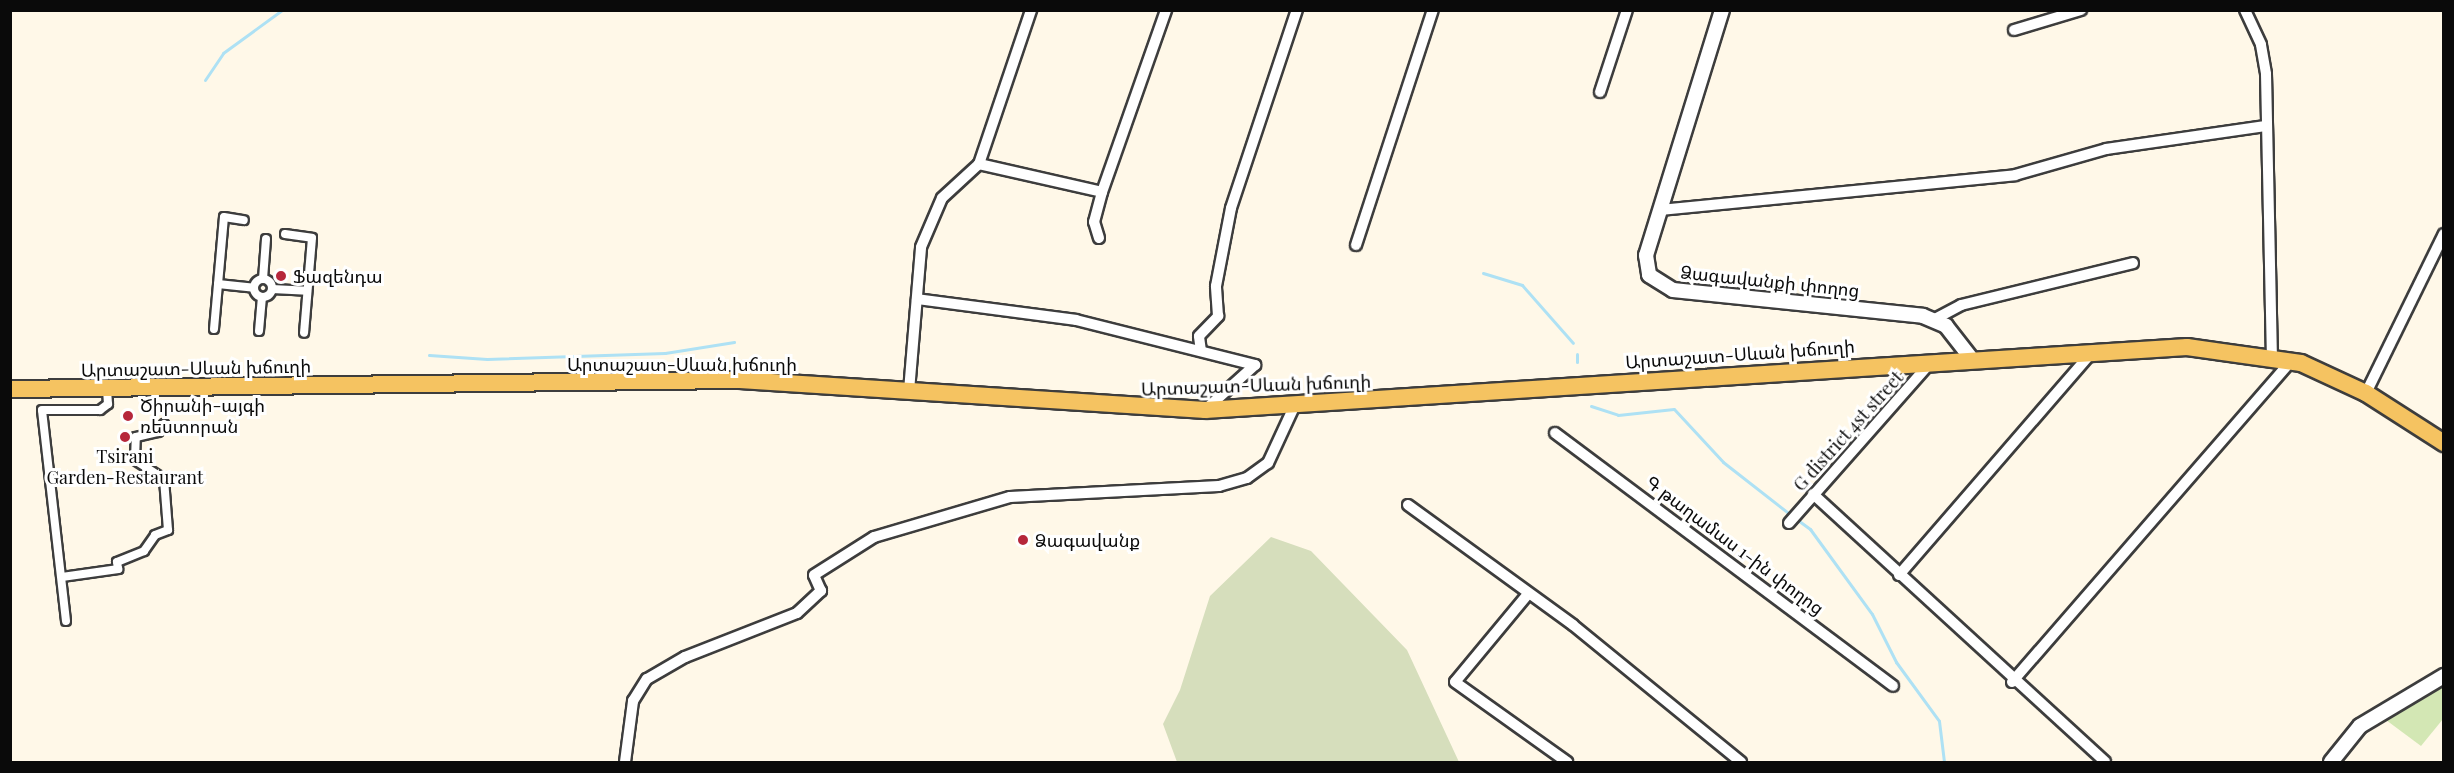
<!DOCTYPE html>
<html>
<head>
<meta charset="utf-8">
<style>
  body { margin:0 }
  #map { position:relative; width:2454px; height:773px; overflow:hidden; background:#fff8e8; font-family:"Playfair Display","Noto Sans Armenian",serif }
  div>[style] { position:absolute }
  [style*='--x'] { left:calc(var(--x)*1px); top:calc(var(--y)*1px); width:calc(var(--w)*1px); rotate:calc(var(--a)*1deg) }
  .green>* { inset:0; background:#d3e7b4 }
  .cemetery>* { inset:0; background:#d6debc }
  .stream>* { height:3px; margin:-1.5px; padding:0 1.5px; transform-origin:1.5px; border-radius:1.5px; background:#aee1f4 }
  .roads { filter:drop-shadow(2px 0 #3d3d3d) drop-shadow(-2px 0 #3d3d3d) drop-shadow(0 2px #3d3d3d) drop-shadow(0 -2px #3d3d3d) }
  .pedestrian>* { height:8px; margin:-4px; padding:0 4px; transform-origin:4px; border-radius:4px; background:#fff }
  .pedestrian>.ring { margin:-4px; padding:0; box-sizing:content-box; background:none; border:8px solid #fff; border-radius:50% }
  .minor>* { height:10px; margin:-5px; padding:0 5px; transform-origin:5px; border-radius:5px; background:#fff }
  .tertiary>* { height:14px; margin:-7px; padding:0 7px; transform-origin:7px; border-radius:7px; background:#fff }
  .primary>* { height:16px; margin:-8px; padding:0 8px; transform-origin:8px; border-radius:8px; background:#f5c361 }
  .dots>* { width:16px; height:16px; translate:-50% -50%; box-sizing:border-box; border:3px solid #fff; border-radius:50% }
  span { translate:-50% -50%; white-space:nowrap; text-align:center; line-height:1.15; -webkit-text-stroke:6px #fff; paint-order:stroke }
  .poi-label { font-size:18px; color:#0a0a0a }
  .left { translate:0 -50%; text-align:left }
  .street-label { font-size:18px; color:#0a0a0a }
  .frame { position:absolute; inset:0; border:12px solid #0a0a0a; pointer-events:none }
</style>
</head>
<body>
<div id="map">
  <div class="green">
    <div style="clip-path:polygon(2443px 687px,2443px 719px,2421px 746px,2386px 720px)"></div>
  </div>
  <div class="cemetery">
    <div style="clip-path:polygon(1271px 537px,1311px 551px,1407px 650px,1459px 762px,1177px 762px,1163px 724px,1180px 690px,1210px 596px)"></div>
  </div>
  <div class="stream">
    <div style="--x:205;--y:80;--w:32;--a:-56"></div>
    <div style="--x:223;--y:53;--w:73;--a:-36.1"></div>
    <div style="--x:1483;--y:273;--w:41;--a:17.1"></div>
    <div style="--x:1522;--y:285;--w:77;--a:48.7"></div>
    <div style="--x:429;--y:355;--w:58;--a:3.9"></div>
    <div style="--x:487;--y:359;--w:178;--a:-1.9"></div>
    <div style="--x:665;--y:353;--w:70;--a:-9.1"></div>
    <div style="--x:1577;--y:362;--w:8;--a:-90"></div>
    <div style="--x:1591;--y:406;--w:28;--a:18"></div>
    <div style="--x:1618;--y:415;--w:56;--a:-6.1"></div>
    <div style="--x:1674;--y:409;--w:72;--a:47.2"></div>
    <div style="--x:1723;--y:462;--w:88;--a:38"></div>
    <div style="--x:1795;--y:518;--w:19;--a:36"></div>
    <div style="--x:1810;--y:529;--w:105;--a:53.9"></div>
    <div style="--x:1872;--y:614;--w:54;--a:63.4"></div>
    <div style="--x:1896;--y:662;--w:73;--a:53.9"></div>
    <div style="--x:1939;--y:721;--w:41;--a:83"></div>
  </div>
  <div class="roads">
    <div class="pedestrian">
      <div style="--x:285;--y:234;--w:27;--a:8"></div>
      <div style="--x:312;--y:238;--w:95;--a:94.8"></div>
      <div class="ring" style="left:254px;top:279px;width:10px;height:10px"></div>
      <div style="--x:263;--y:279;--w:40;--a:-85.7"></div>
      <div style="--x:218;--y:284;--w:36;--a:6"></div>
      <div style="--x:272;--y:289;--w:35;--a:3"></div>
      <div style="--x:214;--y:329;--w:112;--a:-84.9"></div>
      <div style="--x:224;--y:217;--w:20;--a:9"></div>
      <div style="--x:259;--y:331;--w:34;--a:-85"></div>
      <div style="--x:62;--y:577;--w:57;--a:-8.1"></div>
      <div style="--x:118;--y:569;--w:7;--a:-98"></div>
      <div style="--x:117;--y:562;--w:29;--a:-22"></div>
      <div style="--x:144;--y:551;--w:19;--a:-55"></div>
      <div style="--x:155;--y:535;--w:14;--a:-21"></div>
      <div style="--x:168;--y:530;--w:51;--a:-94.5"></div>
      <div style="--x:164;--y:479;--w:35;--a:-147"></div>
      <div style="--x:135;--y:460;--w:23;--a:-88"></div>
      <div style="--x:136;--y:437;--w:23;--a:-13"></div>
      <div style="--x:158;--y:432;--w:10;--a:-53"></div>
      <div style="--x:66;--y:621;--w:212;--a:-96.5"></div>
      <div style="--x:42;--y:410;--w:58;--a:0"></div>
      <div style="--x:100;--y:410;--w:10;--a:-37"></div>
      <div style="--x:108;--y:404;--w:15;--a:-94"></div>
    </div>
    <div class="minor">
      <div style="--x:2245;--y:10;--w:38;--a:65"></div>
      <div style="--x:2261;--y:45;--w:29;--a:80"></div>
      <div style="--x:2266;--y:74;--w:283;--a:88.8"></div>
      <div style="--x:2014;--y:30;--w:70;--a:-16.6"></div>
      <div style="--x:1600;--y:92;--w:86;--a:-71.8"></div>
      <div style="--x:979;--y:164;--w:126;--a:12.8"></div>
      <div style="--x:1660;--y:210;--w:357;--a:-5.6"></div>
      <div style="--x:2015;--y:175;--w:95;--a:-15.9"></div>
      <div style="--x:2106;--y:149;--w:161;--a:-8.2"></div>
      <div style="--x:1099;--y:238;--w:17;--a:-107"></div>
      <div style="--x:1094;--y:222;--w:31;--a:-75"></div>
      <div style="--x:1102;--y:192;--w:193;--a:-70.6"></div>
      <div style="--x:1356;--y:245;--w:247;--a:-71.9"></div>
      <div style="--x:917;--y:299;--w:160;--a:7.5"></div>
      <div style="--x:1076;--y:320;--w:185;--a:14.1"></div>
      <div style="--x:1255;--y:365;--w:67;--a:138"></div>
      <div style="--x:1935;--y:319;--w:30;--a:-28"></div>
      <div style="--x:1961;--y:305;--w:177;--a:-13.7"></div>
      <div style="--x:1201;--y:351;--w:15;--a:-98"></div>
      <div style="--x:1199;--y:336;--w:28;--a:-46"></div>
      <div style="--x:1218;--y:316;--w:30;--a:-94"></div>
      <div style="--x:1216;--y:286;--w:79;--a:-79.1"></div>
      <div style="--x:1231;--y:208;--w:209;--a:-71.6"></div>
      <div style="--x:909;--y:391;--w:144;--a:-85.2"></div>
      <div style="--x:921;--y:247;--w:53;--a:-66.8"></div>
      <div style="--x:942;--y:198;--w:50;--a:-42.6"></div>
      <div style="--x:979;--y:164;--w:163;--a:-71.3"></div>
      <div style="--x:2366;--y:393;--w:177;--a:-63.9"></div>
      <div style="--x:1555;--y:433;--w:422;--a:36.8"></div>
      <div style="--x:1813;--y:494;--w:396;--a:42.5"></div>
      <div style="--x:1408;--y:505;--w:204;--a:36"></div>
      <div style="--x:1573;--y:625;--w:217;--a:39.2"></div>
      <div style="--x:1789;--y:523;--w:213;--a:-48.6"></div>
      <div style="--x:1899;--y:575;--w:296;--a:-49.1"></div>
      <div style="--x:1528;--y:594;--w:114;--a:129.7"></div>
      <div style="--x:1455;--y:682;--w:138;--a:35.5"></div>
      <div style="--x:2012;--y:682;--w:425;--a:-49"></div>
      <div style="--x:625;--y:762;--w:62;--a:-82.5"></div>
      <div style="--x:633;--y:701;--w:26;--a:-58"></div>
      <div style="--x:647;--y:679;--w:44;--a:-30.1"></div>
      <div style="--x:685;--y:657;--w:120;--a:-21.4"></div>
      <div style="--x:797;--y:613;--w:33;--a:-43"></div>
      <div style="--x:821;--y:591;--w:17;--a:-114"></div>
      <div style="--x:814;--y:575;--w:71;--a:-32.3"></div>
      <div style="--x:874;--y:537;--w:142;--a:-16.4"></div>
      <div style="--x:1010;--y:497;--w:209;--a:-3"></div>
      <div style="--x:1219;--y:486;--w:29;--a:-16"></div>
      <div style="--x:1247;--y:478;--w:26;--a:-36"></div>
      <div style="--x:1268;--y:463;--w:62;--a:-65.1"></div>
    </div>
    <div class="tertiary">
      <div style="--x:1722;--y:10;--w:257;--a:107.2"></div>
      <div style="--x:1646;--y:255;--w:20;--a:81"></div>
      <div style="--x:1649;--y:275;--w:28;--a:32"></div>
      <div style="--x:1673;--y:290;--w:251;--a:5.9"></div>
      <div style="--x:1923;--y:316;--w:25;--a:23"></div>
      <div style="--x:1946;--y:326;--w:39;--a:52"></div>
      <div style="--x:2331;--y:762;--w:46;--a:-51.1"></div>
      <div style="--x:2360;--y:726;--w:98;--a:-30.8"></div>
    </div>
    <div class="primary">
      <div style="--x:10;--y:389;--w:730;--a:-0.71"></div>
      <div style="--x:740;--y:380;--w:466;--a:3.7"></div>
      <div style="--x:1205;--y:410;--w:984;--a:-3.67"></div>
      <div style="--x:2187;--y:347;--w:115;--a:8"></div>
      <div style="--x:2301;--y:363;--w:72;--a:24.8"></div>
      <div style="--x:2366;--y:393;--w:93;--a:32.7"></div>
    </div>
  </div>
  <div class="dots">
    <div style="left:281px;top:276px;background:#b6273b"></div>
    <div style="left:128px;top:416px;background:#b6273b"></div>
    <div style="left:125px;top:437px;background:#b6273b"></div>
    <div style="left:1023px;top:540px;background:#b6273b"></div>
  </div>
  <div class="poi-label">
    <span class="left" style="left:293px;top:276px">Ֆազենդա</span>
    <span class="left" style="left:140px;top:416px">Ծիրանի-այգի<br>ռեստորան</span>
    <span style="left:125px;top:467px">Tsirani<br>Garden-Restaurant</span>
    <span class="left" style="left:1035px;top:540px">Ձագավանք</span>
  </div>
  <div class="street-label">
    <span style="left:1770px;top:281px;rotate:6deg">Ձագավանքի փողոց</span>
    <span style="left:1740px;top:354px;rotate:-4deg">Արտաշատ-Սևան խճուղի</span>
    <span style="left:682px;top:364px">Արտաշատ-Սևան խճուղի</span>
    <span style="left:196px;top:368px;rotate:-1deg">Արտաշատ-Սևան խճուղի</span>
    <span style="left:1256px;top:385px;rotate:-2deg">Արտաշատ-Սևան խճուղի</span>
    <span style="left:1848px;top:431px;rotate:-48deg">G district 4st street</span>
    <span style="left:1735px;top:545px;rotate:37deg">Գ թաղամաս 1-ին փողոց</span>
  </div>
  <div class="frame"></div>
</div>
</body>
</html>
